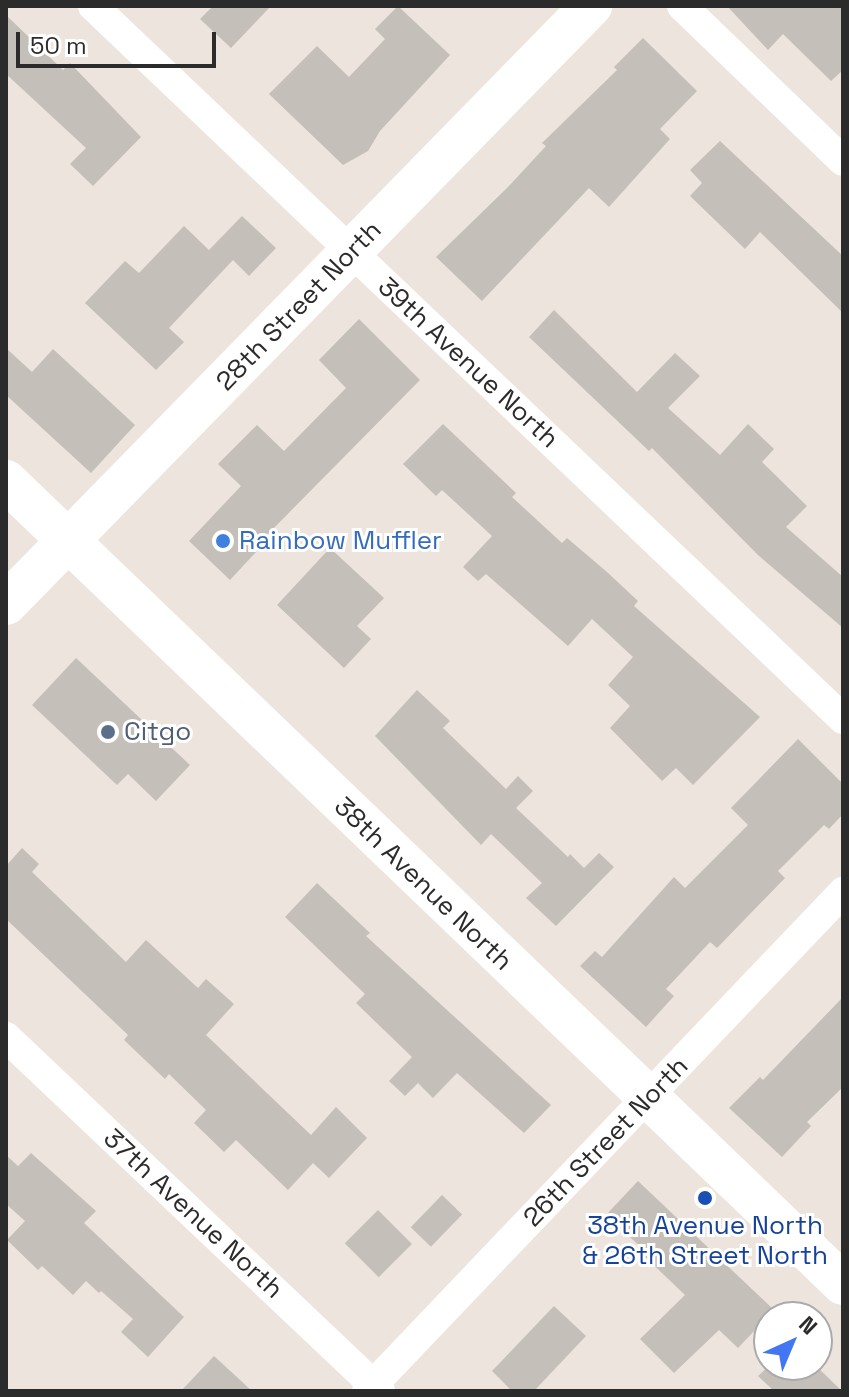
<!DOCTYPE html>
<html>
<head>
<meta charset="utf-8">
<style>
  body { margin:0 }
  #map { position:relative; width:849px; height:1397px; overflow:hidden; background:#ece4dd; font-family:"Space Grotesk",sans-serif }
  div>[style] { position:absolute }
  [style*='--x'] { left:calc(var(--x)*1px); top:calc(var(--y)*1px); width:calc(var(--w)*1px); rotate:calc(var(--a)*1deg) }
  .building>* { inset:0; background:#c5bfb9; transform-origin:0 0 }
  .street>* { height:30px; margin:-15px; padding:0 15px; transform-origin:15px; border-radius:15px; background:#fff }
  .secondary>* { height:42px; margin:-21px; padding:0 21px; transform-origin:21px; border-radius:21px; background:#fff }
  .dots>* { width:22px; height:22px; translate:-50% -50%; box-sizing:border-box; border:4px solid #fff; border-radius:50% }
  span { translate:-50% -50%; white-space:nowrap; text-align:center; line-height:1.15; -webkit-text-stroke:6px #fff; paint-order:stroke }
  .street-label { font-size:26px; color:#2b2b2b }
  .shop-label { font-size:26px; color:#366cbe }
  .left { translate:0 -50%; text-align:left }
  .service-label { font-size:26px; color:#4e5e75 }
  .transit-label { font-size:26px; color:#164399 }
  .frame { position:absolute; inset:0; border:8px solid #2b2b2b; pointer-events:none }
  .north { position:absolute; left:753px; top:1301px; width:80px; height:80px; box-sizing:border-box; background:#fff; border:2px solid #aaa; border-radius:50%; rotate:44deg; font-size:22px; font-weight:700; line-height:32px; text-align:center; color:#2b2b2b }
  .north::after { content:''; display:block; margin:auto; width:28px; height:36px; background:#4376f3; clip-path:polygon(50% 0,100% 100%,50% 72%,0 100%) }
  .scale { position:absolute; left:16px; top:32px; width:200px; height:36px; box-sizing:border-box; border:4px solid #2b2b2b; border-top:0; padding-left:10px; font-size:24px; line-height:28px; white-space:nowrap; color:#2b2b2b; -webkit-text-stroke:6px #fff; paint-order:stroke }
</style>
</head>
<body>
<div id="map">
  <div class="building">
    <div style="clip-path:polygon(213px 6px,271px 6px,231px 48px,200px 19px)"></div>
    <div style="clip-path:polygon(398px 6px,450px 55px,380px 131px,368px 151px,343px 165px,269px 94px,317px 46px,349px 77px,385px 39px,375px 29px)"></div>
    <div style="clip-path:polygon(727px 6px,843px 6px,843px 70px,831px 81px,783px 34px,768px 50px)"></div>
    <div style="clip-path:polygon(6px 15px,63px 70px,70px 63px,141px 137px,93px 186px,70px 164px,86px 148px,6px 74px)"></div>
    <div style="clip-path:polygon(643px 38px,697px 91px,660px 129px,670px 139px,609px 207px,589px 188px,482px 301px,436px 257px,508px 187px,546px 146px,542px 143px,617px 70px,614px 67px)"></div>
    <div style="clip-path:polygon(720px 141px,843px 256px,843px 313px,760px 232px,745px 249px,690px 196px,702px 183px,690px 170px)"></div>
    <div style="clip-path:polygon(242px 216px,276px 248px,249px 276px,233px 260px,169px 328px,184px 342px,156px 370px,85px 303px,125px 261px,139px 273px,184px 226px,209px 250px)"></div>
    <div style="clip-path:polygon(554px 310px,637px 392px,675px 353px,700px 376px,668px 408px,720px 455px,748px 424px,774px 449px,762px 462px,807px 506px,786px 527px,843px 577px,843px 628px,758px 555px,652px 448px,649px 451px,529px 337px)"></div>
    <div style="clip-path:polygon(359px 319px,420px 380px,266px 536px,269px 538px,230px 580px,189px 541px,241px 486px,218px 464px,257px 425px,284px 451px,346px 388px,319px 360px)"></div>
    <div style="clip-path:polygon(6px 348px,32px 372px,53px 349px,135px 425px,91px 473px,6px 395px)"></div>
    <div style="clip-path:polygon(443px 424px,516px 493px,512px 497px,562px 543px,567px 538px,607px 572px,638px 601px,634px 606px,760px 717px,693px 785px,676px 768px,662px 781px,610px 728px,630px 706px,608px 685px,633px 657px,592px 619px,568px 646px,486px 574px,478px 581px,463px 567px,492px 536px,442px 490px,436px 496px,403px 464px)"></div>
    <div style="clip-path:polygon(330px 548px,384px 598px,357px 626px,371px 639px,344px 668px,277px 605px)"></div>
    <div style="clip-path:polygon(76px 658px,190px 765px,156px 801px,128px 774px,117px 785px,32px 705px)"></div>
    <div style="clip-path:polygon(417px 690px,450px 721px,443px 728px,506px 789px,518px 776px,533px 791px,516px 808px,568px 857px,570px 854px,584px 868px,599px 853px,614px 867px,556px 926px,526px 898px,542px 883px,491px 834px,481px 845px,375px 736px)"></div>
    <div style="clip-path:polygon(798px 739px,843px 784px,843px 814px,829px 829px,824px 825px,778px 871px,785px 878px,717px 948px,710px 942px,666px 989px,674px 996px,646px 1027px,580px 966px,595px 951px,602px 957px,674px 877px,685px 888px,748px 825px,731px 808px)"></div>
    <div style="clip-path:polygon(22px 848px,39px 864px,32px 872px,126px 962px,146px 940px,198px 988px,206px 979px,234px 1004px,206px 1035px,311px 1135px,336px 1107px,367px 1138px,329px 1178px,313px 1163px,288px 1190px,236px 1140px,224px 1152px,194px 1123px,206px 1110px,169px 1074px,165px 1079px,124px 1040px,128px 1035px,6px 919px,6px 866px)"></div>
    <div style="clip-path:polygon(317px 883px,370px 933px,366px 936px,551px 1105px,524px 1133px,457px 1073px,433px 1098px,418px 1083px,405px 1096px,389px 1081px,412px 1057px,356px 1003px,365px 994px,285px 917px)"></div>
    <div style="clip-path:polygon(843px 997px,843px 1087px,807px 1122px,811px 1126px,782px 1157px,729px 1108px,760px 1077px,763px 1080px)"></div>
    <div style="clip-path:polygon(31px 1153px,96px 1211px,84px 1223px,184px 1317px,148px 1357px,121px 1332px,133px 1319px,101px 1291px,99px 1293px,86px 1281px,73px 1295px,42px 1266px,38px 1270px,7px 1240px,25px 1221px,6px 1204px,6px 1155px,18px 1166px)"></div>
    <div style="clip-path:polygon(638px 1181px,774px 1310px,738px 1348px,719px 1330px,674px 1373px,640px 1339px,685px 1295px,641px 1253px,644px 1250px,606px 1215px)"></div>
    <div style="left:442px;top:1195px;width:28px;height:45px;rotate:44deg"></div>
    <div style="left:378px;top:1210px;width:48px;height:47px;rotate:45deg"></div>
    <div style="clip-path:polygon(554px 1306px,586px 1336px,534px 1391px,512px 1391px,492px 1371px)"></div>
    <div style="clip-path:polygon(214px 1356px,252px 1391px,181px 1391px)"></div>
    <div style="clip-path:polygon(770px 1365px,815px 1365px,842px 1391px,774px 1391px,758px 1376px)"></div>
  </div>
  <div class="street">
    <div style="--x:93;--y:6;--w:1035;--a:43.55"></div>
    <div style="--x:682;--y:6;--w:223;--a:43.9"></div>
    <div style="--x:6;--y:1037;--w:515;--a:43.43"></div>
    <div style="--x:367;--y:1391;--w:690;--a:-46.35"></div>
  </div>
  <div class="secondary">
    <div style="--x:6;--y:481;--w:1160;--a:43.81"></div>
    <div style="--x:6;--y:604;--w:837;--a:-45.63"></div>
  </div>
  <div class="dots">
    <div style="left:223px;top:541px;background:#3f7fe0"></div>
    <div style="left:108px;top:732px;background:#5c6f8a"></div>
    <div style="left:705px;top:1198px;background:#1a4fb4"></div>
  </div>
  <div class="street-label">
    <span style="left:299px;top:306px;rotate:-46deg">28th Street North</span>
    <span style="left:468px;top:363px;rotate:43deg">39th Avenue North</span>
    <span style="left:423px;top:884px;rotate:44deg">38th Avenue North</span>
    <span style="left:606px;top:1142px;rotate:-46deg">26th Street North</span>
    <span style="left:193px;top:1214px;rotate:43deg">37th Avenue North</span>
  </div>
  <div class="shop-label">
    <span class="left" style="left:239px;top:541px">Rainbow Muffler</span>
  </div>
  <div class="service-label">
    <span class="left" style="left:124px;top:732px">Citgo</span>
  </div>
  <div class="transit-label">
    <span style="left:705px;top:1241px">38th Avenue North<br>&amp; 26th Street North</span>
  </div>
  <div class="frame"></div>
  <div class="north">N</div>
  <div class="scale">50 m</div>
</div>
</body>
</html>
